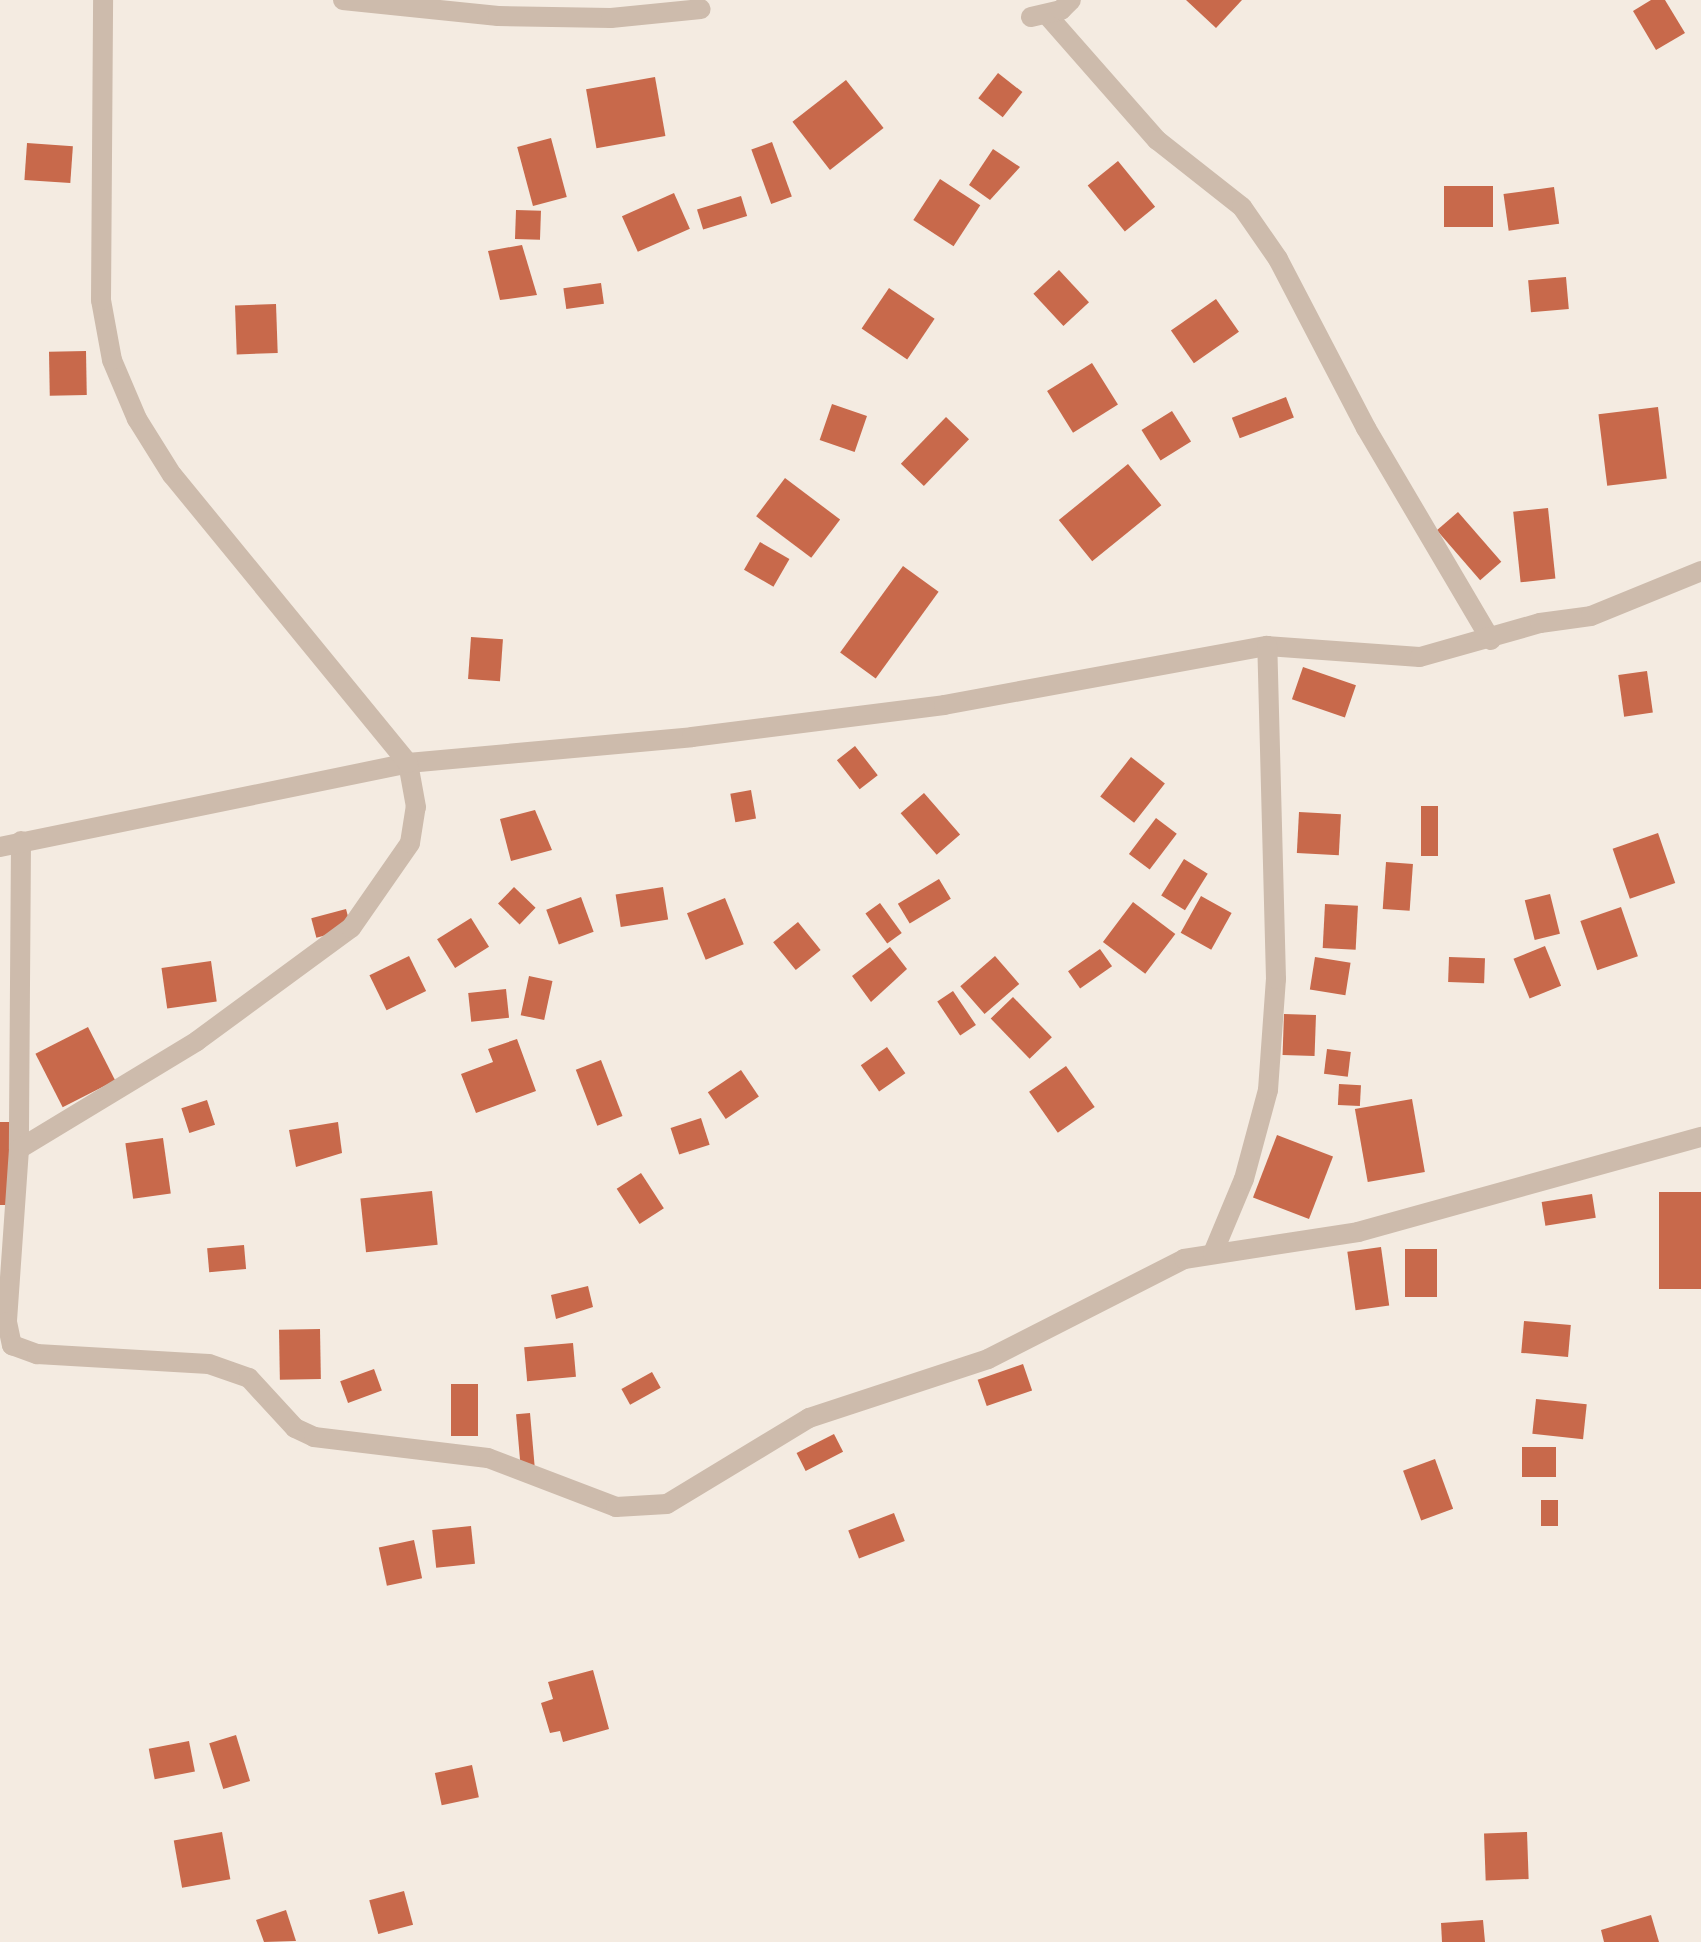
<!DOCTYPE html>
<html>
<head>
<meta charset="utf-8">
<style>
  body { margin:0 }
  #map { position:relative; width:1701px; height:1942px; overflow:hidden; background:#f4ebe1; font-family:Ubuntu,sans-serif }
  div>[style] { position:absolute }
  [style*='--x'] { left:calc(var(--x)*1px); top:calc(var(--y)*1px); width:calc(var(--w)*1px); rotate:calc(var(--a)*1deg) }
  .building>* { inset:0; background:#c8694b; transform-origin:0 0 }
  .minor>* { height:20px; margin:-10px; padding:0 10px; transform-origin:10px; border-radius:10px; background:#cdbbac }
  span { translate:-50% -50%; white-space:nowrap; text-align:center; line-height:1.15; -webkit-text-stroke:7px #fbf5ee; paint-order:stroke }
</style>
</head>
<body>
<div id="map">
  <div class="building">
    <div style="clip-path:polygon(1186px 0,1242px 0,1216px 28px)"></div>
    <div style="clip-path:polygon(1651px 0,1665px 0,1685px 33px,1656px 50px,1633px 11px)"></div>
    <div style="left:998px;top:73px;width:31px;height:32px;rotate:38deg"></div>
    <div style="left:655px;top:77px;width:60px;height:70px;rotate:80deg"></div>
    <div style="left:846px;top:80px;width:61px;height:68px;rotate:52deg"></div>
    <div style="left:551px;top:138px;width:61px;height:35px;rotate:75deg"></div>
    <div style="left:772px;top:142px;width:58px;height:22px;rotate:70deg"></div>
    <div style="left:27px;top:143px;width:46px;height:37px;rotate:4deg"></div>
    <div style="clip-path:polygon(993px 149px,1020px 167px,990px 200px,969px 185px)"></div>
    <div style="left:1118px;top:161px;width:59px;height:39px;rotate:51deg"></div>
    <div style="left:940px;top:179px;width:48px;height:49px;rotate:33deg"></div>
    <div style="left:1444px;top:186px;width:49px;height:41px"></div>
    <div style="left:1554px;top:187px;width:37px;height:51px;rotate:82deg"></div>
    <div style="left:674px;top:193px;width:39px;height:57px;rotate:66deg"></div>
    <div style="left:741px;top:196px;width:21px;height:46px;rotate:73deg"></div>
    <div style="left:516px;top:210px;width:25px;height:29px;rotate:2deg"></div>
    <div style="clip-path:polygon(522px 245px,537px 295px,500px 300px,488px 251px)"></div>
    <div style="left:1059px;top:270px;width:44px;height:35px;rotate:47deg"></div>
    <div style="left:1566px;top:277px;width:32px;height:38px;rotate:85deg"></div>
    <div style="left:601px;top:283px;width:21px;height:38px;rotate:82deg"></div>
    <div style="left:889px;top:288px;width:55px;height:49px;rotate:34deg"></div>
    <div style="left:1216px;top:299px;width:40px;height:55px;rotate:55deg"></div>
    <div style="left:276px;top:304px;width:49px;height:41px;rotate:88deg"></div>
    <div style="left:86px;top:351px;width:44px;height:37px;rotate:89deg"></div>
    <div style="left:1092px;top:363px;width:49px;height:53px;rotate:58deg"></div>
    <div style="left:1286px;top:397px;width:22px;height:58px;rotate:69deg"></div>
    <div style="left:832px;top:404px;width:37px;height:38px;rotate:19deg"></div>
    <div style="left:1658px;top:407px;width:72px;height:60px;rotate:83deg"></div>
    <div style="left:1172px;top:411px;width:36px;height:36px;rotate:58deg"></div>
    <div style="left:946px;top:417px;width:32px;height:65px;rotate:44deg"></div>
    <div style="left:1128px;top:464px;width:53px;height:89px;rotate:51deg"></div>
    <div style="left:785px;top:478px;width:69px;height:48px;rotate:37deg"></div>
    <div style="left:1548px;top:508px;width:71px;height:35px;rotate:84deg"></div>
    <div style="left:1458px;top:512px;width:66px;height:28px;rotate:49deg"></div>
    <div style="left:760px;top:542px;width:34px;height:32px;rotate:30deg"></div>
    <div style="left:903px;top:566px;width:44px;height:107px;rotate:36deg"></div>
    <div style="left:471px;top:637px;width:32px;height:42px;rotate:4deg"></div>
    <div style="left:1303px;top:667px;width:56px;height:34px;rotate:19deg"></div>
    <div style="left:1647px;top:671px;width:42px;height:29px;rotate:82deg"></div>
    <div style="left:855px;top:746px;width:37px;height:23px;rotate:52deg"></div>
    <div style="left:1131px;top:757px;width:43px;height:50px;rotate:38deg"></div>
    <div style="left:751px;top:790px;width:29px;height:21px;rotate:80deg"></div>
    <div style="left:924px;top:793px;width:55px;height:31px;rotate:49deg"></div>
    <div style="left:1421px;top:806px;width:17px;height:50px"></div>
    <div style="clip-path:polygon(535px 810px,552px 850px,511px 861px,500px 819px)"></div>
    <div style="left:1299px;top:812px;width:42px;height:41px;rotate:3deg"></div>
    <div style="left:1156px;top:818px;width:26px;height:45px;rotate:37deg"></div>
    <div style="left:1658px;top:833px;width:53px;height:48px;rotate:71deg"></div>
    <div style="left:1184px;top:859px;width:28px;height:43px;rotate:32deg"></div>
    <div style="left:1386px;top:862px;width:27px;height:47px;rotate:4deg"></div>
    <div style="left:939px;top:879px;width:23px;height:48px;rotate:59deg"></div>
    <div style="left:514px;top:887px;width:30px;height:23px;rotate:44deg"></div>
    <div style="left:663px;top:887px;width:33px;height:48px;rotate:81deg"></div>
    <div style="left:1550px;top:894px;width:41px;height:26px;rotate:76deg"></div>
    <div style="left:1201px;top:896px;width:35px;height:42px;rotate:29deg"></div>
    <div style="left:581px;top:897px;width:37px;height:37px;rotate:70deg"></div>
    <div style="left:725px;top:898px;width:50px;height:41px;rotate:68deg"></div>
    <div style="left:1133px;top:902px;width:53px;height:50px;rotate:37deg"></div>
    <div style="left:880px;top:903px;width:37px;height:18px;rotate:54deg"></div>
    <div style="left:1325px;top:904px;width:33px;height:44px;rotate:3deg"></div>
    <div style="left:1621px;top:907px;width:52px;height:43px;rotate:71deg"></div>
    <div style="left:346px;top:909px;width:20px;height:36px;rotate:75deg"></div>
    <div style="left:471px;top:918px;width:34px;height:40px;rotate:58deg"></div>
    <div style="left:798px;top:922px;width:36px;height:32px;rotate:51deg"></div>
    <div style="left:1545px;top:946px;width:43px;height:34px;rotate:68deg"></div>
    <div style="clip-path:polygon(890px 947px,907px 969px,871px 1002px,852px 976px)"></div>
    <div style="left:1100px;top:949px;width:21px;height:39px;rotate:55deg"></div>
    <div style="left:409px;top:956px;width:39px;height:44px;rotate:64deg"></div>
    <div style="left:995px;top:956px;width:37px;height:46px;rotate:49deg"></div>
    <div style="left:1315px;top:957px;width:36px;height:33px;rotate:9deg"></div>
    <div style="left:1449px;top:957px;width:36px;height:25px;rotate:2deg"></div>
    <div style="left:211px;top:961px;width:41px;height:50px;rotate:82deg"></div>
    <div style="left:529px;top:976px;width:24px;height:40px;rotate:12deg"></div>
    <div style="left:506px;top:989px;width:29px;height:38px;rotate:84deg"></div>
    <div style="left:953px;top:991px;width:41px;height:19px;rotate:56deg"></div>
    <div style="left:1013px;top:997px;width:56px;height:31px;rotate:46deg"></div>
    <div style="left:1284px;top:1014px;width:32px;height:41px;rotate:2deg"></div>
    <div style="left:88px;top:1027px;width:60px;height:59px;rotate:63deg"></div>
    <div style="clip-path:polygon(517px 1039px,536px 1091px,476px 1113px,461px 1074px,493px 1062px,488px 1049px)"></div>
    <div style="left:887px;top:1047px;width:32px;height:32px;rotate:55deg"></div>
    <div style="left:1327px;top:1049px;width:24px;height:25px;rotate:7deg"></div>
    <div style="left:601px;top:1060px;width:60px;height:27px;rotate:69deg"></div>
    <div style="left:1066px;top:1066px;width:50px;height:45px;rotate:55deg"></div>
    <div style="left:741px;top:1070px;width:32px;height:40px;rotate:56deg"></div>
    <div style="left:1339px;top:1084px;width:22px;height:21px;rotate:3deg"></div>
    <div style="left:1412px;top:1099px;width:74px;height:58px;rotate:80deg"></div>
    <div style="left:207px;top:1100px;width:26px;height:27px;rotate:72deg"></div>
    <div style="left:701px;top:1118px;width:28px;height:32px;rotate:72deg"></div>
    <div style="clip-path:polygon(0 1122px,13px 1122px,8px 1205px,0 1205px)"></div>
    <div style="clip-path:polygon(338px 1122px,342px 1153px,296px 1167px,289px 1130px)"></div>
    <div style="left:1277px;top:1135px;width:60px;height:67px;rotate:21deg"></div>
    <div style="left:163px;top:1138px;width:56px;height:38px;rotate:82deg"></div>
    <div style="left:641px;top:1173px;width:42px;height:29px;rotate:57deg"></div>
    <div style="left:432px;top:1191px;width:54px;height:72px;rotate:84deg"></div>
    <div style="left:1701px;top:1192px;width:97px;height:42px;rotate:90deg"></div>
    <div style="left:1592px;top:1194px;width:24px;height:51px;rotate:81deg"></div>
    <div style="left:244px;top:1245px;width:24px;height:37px;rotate:85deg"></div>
    <div style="left:1381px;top:1247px;width:59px;height:34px;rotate:82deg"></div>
    <div style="left:1405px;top:1249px;width:32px;height:48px"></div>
    <div style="clip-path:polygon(588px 1286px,593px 1307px,556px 1319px,551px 1295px)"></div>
    <div style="left:1524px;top:1321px;width:47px;height:32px;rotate:5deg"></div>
    <div style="left:320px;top:1329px;width:50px;height:41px;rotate:89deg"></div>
    <div style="left:573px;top:1343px;width:34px;height:49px;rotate:85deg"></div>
    <div style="left:1023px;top:1364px;width:28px;height:48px;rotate:71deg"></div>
    <div style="left:374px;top:1369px;width:23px;height:36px;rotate:70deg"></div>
    <div style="left:652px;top:1372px;width:18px;height:35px;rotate:61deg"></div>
    <div style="left:451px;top:1384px;width:27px;height:52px"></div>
    <div style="left:1536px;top:1399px;width:51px;height:35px;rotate:6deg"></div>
    <div style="left:530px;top:1413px;width:53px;height:14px;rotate:85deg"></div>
    <div style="left:834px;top:1434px;width:20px;height:42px;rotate:63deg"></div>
    <div style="left:1522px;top:1447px;width:34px;height:30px"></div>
    <div style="left:1435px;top:1459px;width:53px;height:34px;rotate:70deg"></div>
    <div style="left:1541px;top:1500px;width:17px;height:26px"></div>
    <div style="left:894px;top:1513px;width:30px;height:49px;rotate:69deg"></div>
    <div style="left:471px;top:1526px;width:38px;height:39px;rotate:84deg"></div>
    <div style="left:414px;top:1540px;width:39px;height:36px;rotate:78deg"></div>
    <div style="clip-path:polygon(593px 1670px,609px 1729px,563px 1742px,560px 1731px,550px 1733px,541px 1703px,553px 1699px,548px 1682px)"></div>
    <div style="left:236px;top:1735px;width:48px;height:28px;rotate:73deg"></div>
    <div style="left:189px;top:1741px;width:31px;height:41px;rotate:79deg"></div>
    <div style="left:472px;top:1765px;width:33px;height:38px;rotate:78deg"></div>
    <div style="left:222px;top:1832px;width:48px;height:49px;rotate:80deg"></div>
    <div style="left:1527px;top:1832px;width:47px;height:43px;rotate:88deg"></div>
    <div style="left:404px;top:1891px;width:35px;height:36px;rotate:75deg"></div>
    <div style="clip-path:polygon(286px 1910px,296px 1941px,264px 1942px,256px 1920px)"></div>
    <div style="clip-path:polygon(1651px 1915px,1659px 1942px,1604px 1942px,1601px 1930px)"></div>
    <div style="clip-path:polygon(1483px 1920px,1485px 1942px,1442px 1942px,1441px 1923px)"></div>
  </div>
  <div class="minor">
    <div style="--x:343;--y:0;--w:156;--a:5.9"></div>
    <div style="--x:498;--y:16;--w:113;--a:1"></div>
    <div style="--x:611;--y:18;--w:90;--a:-5.7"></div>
    <div style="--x:1047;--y:15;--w:167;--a:48.7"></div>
    <div style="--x:1157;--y:140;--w:108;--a:38.2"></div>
    <div style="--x:1242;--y:207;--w:63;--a:55.3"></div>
    <div style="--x:1278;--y:259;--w:191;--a:62.5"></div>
    <div style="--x:1366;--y:428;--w:246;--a:59.5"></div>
    <div style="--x:1031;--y:17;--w:31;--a:-13"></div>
    <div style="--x:1061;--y:10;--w:14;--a:-45"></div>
    <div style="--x:21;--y:841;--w:308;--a:90.4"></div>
    <div style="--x:19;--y:1149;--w:173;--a:94"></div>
    <div style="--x:7;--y:1322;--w:24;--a:78"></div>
    <div style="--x:12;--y:1345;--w:27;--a:20"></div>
    <div style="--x:37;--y:1354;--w:172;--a:3.3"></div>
    <div style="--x:209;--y:1364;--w:42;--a:19.3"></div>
    <div style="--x:249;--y:1378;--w:68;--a:47.4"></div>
    <div style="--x:295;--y:1428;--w:21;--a:25"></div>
    <div style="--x:314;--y:1437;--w:175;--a:6.9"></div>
    <div style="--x:488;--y:1458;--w:137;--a:20.9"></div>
    <div style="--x:616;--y:1507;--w:51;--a:-3.4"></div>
    <div style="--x:667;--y:1504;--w:166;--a:-31.2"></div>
    <div style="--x:809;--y:1418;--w:188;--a:-18.2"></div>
    <div style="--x:988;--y:1359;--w:220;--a:-27"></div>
    <div style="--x:1184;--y:1259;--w:176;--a:-8.8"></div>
    <div style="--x:1358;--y:1232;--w:356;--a:-15.5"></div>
    <div style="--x:0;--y:847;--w:417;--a:-11.6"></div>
    <div style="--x:408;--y:763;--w:285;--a:-5.2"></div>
    <div style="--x:692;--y:737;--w:254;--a:-7.2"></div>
    <div style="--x:944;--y:705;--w:328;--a:-10.4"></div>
    <div style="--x:1267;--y:646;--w:153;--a:4.1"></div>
    <div style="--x:1420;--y:657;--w:125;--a:-15.8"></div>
    <div style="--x:1540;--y:623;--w:51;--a:-7.8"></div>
    <div style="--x:1591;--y:616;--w:119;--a:-22.2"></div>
    <div style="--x:19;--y:1149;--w:208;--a:-31.2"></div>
    <div style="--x:197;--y:1041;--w:191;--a:-36.3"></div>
    <div style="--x:351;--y:928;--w:103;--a:-55.2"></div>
    <div style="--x:410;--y:843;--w:36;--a:-81"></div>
    <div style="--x:416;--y:807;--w:45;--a:-100.3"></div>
    <div style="--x:408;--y:763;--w:372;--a:-129.3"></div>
    <div style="--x:172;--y:475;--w:66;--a:-122"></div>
    <div style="--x:137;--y:419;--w:64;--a:-113"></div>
    <div style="--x:112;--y:360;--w:61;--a:-100.4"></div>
    <div style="--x:101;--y:300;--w:300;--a:-89.6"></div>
    <div style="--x:1213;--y:1253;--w:80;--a:-67.3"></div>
    <div style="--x:1244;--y:1179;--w:92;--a:-74.9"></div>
    <div style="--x:1268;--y:1090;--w:111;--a:-85.9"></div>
    <div style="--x:1276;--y:979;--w:333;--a:-91.5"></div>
  </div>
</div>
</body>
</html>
